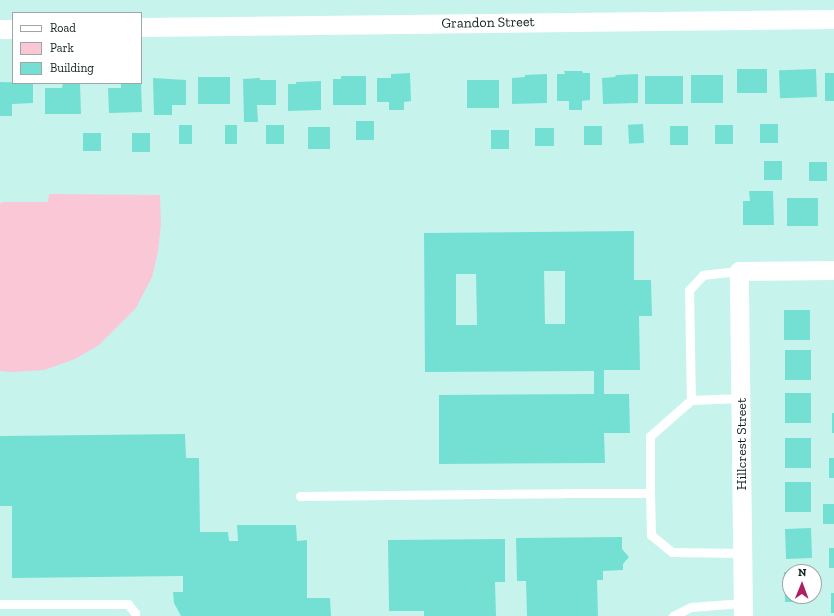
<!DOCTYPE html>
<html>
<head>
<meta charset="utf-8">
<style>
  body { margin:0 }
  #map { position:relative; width:834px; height:616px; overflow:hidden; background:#c6f4ed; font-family:"Zilla Slab",serif }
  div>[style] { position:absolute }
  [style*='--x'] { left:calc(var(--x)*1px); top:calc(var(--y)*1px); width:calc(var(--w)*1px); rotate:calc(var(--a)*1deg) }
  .green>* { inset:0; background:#fac7d6 }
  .building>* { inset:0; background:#74e0d3; transform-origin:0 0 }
  .lane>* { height:9px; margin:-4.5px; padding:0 4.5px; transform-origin:4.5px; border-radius:4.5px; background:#fff }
  .street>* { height:19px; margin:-9.5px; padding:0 9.5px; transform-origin:9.5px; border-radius:9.5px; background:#fff }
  span { translate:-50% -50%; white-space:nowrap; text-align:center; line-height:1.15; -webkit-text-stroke:4px #fff; paint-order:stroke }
  .street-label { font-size:14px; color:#102220 }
  .legend { position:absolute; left:12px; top:12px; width:130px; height:72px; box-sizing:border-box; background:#fff; border:1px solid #9fa7a6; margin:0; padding:5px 7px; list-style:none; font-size:12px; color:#102220 }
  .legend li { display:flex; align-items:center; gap:8px; height:20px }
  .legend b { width:20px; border:1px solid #9fa7a6 }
  .north { position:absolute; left:782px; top:564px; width:40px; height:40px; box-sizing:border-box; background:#fff; border:1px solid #9fa7a6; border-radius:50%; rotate:1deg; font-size:11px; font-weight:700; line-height:16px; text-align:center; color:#102220 }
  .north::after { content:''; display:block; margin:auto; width:14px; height:18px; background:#ac2061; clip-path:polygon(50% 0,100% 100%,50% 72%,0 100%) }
</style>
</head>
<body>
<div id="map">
  <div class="green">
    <div style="clip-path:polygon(49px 194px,160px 195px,161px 224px,158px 252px,152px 277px,136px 308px,99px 345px,75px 359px,44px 370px,12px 372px,0 371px,0 204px,2px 202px,48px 202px)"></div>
  </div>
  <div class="building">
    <div style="left:737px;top:69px;width:30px;height:24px"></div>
    <div style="left:816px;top:69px;width:28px;height:37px;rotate:88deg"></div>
    <div style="clip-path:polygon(564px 71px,582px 71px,583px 73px,590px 73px,590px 100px,582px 101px,582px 110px,569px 110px,569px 101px,557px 101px,557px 74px,565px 74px)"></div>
    <div style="clip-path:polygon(410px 73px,411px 101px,404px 102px,404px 110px,389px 110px,389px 102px,377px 102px,377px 78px,391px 78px,391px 74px)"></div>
    <div style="left:825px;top:73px;width:9px;height:28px"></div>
    <div style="clip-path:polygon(547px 74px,547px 103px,512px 104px,512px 78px,525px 77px,525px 75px)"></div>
    <div style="clip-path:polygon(638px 74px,638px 103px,603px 104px,602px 78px,615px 77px,616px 75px)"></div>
    <div style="left:691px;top:75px;width:32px;height:28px"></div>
    <div style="clip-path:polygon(341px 76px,366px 76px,366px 105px,333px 105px,333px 79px,341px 79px)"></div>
    <div style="left:683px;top:76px;width:28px;height:38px;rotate:90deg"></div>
    <div style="left:230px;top:77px;width:27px;height:32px;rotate:90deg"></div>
    <div style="clip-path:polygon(153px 78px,186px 80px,186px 105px,172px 105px,172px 115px,154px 115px)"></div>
    <div style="clip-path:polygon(260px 78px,260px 80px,276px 80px,276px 105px,257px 105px,258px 122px,244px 122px,243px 79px)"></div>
    <div style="left:499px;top:80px;width:28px;height:32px;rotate:90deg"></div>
    <div style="clip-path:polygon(321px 81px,321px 110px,288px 111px,288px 84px,296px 84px,296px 82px)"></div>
    <div style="clip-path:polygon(0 82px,33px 83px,33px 103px,12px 104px,12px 116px,0 116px)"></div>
    <div style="clip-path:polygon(63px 83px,80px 83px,81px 114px,45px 114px,45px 88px,62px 88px)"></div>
    <div style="clip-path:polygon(141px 83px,142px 112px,109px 113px,108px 88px,121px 88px,121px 84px)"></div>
    <div style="left:374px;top:121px;width:19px;height:18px;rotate:90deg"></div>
    <div style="left:643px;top:124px;width:19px;height:15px;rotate:87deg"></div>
    <div style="left:760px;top:124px;width:18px;height:19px"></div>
    <div style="left:179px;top:125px;width:13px;height:19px"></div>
    <div style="left:225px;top:125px;width:12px;height:19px"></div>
    <div style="left:266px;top:125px;width:18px;height:19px"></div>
    <div style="left:715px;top:125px;width:18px;height:19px"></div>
    <div style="left:584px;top:126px;width:18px;height:19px"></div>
    <div style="left:670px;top:126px;width:18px;height:19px"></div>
    <div style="left:308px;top:127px;width:22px;height:22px"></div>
    <div style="left:535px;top:128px;width:19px;height:18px"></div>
    <div style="left:491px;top:130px;width:18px;height:19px"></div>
    <div style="left:83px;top:133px;width:18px;height:18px"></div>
    <div style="left:132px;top:133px;width:18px;height:19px"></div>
    <div style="left:764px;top:161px;width:18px;height:19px"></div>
    <div style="left:809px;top:162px;width:18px;height:19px"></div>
    <div style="clip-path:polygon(749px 191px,773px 191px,774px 225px,743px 225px,743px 201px,750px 201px)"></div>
    <div style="left:787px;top:198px;width:31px;height:28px"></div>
    <div style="clip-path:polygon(evenodd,634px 231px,634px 280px,651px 280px,652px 316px,639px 316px,640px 370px,604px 370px,604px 394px,629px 394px,630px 433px,604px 433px,605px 463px,439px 464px,439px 395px,594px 394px,594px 371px,425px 372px,424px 233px,634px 231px,544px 271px,565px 271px,565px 324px,545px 324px,544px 271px,634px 231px,456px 274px,476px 274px,477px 325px,456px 325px,456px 274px)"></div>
    <div style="left:784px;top:310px;width:26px;height:30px"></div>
    <div style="left:811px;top:350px;width:30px;height:26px;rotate:90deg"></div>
    <div style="left:785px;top:393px;width:26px;height:30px"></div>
    <div style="left:832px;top:413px;width:2px;height:20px"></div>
    <div style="clip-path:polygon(185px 434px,186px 458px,199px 458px,200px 532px,228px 532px,229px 541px,238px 541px,237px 525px,296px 525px,297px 541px,307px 540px,307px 598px,330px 598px,331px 616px,181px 616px,174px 603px,173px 592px,183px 592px,183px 576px,12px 578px,12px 506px,0 506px,0 436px)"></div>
    <div style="left:785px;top:438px;width:26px;height:30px"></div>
    <div style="left:834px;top:458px;width:20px;height:5px;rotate:90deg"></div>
    <div style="left:811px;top:482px;width:30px;height:26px;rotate:90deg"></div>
    <div style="left:823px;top:504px;width:11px;height:20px"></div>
    <div style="left:811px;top:528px;width:30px;height:26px;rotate:88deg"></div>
    <div style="clip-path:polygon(622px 537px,622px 549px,629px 557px,623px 564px,623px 570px,603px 571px,603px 580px,597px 580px,598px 616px,527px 616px,526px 581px,517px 581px,516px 538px)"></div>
    <div style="clip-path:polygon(505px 539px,505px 582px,495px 582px,496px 616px,424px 616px,424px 611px,389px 611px,388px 540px)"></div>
    <div style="left:829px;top:548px;width:5px;height:20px"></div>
    <div style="clip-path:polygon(784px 572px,790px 572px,790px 596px,810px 596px,811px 602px,785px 602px)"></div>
    <div style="left:831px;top:593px;width:3px;height:20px"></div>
  </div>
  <div class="lane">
    <div style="--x:739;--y:271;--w:36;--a:174"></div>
    <div style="--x:703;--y:275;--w:21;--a:133"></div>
    <div style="--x:689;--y:290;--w:110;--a:89"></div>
    <div style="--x:691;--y:400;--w:55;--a:138.7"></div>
    <div style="--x:650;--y:436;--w:57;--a:90"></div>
    <div style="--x:650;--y:493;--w:42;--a:88.6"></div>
    <div style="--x:651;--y:535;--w:27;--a:39"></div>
    <div style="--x:672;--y:552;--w:70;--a:0.8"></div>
    <div style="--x:691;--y:400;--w:51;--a:-2.2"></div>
    <div style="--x:300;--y:496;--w:265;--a:-0.6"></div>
    <div style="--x:565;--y:493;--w:85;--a:0"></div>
    <div style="--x:0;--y:604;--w:128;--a:0"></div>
    <div style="--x:128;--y:604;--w:11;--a:52"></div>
    <div style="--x:135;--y:613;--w:3;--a:90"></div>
    <div style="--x:673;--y:616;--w:20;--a:-27"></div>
    <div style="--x:691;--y:607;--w:52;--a:-4.4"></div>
  </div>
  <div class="street">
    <div style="--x:141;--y:27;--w:693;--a:-0.66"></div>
    <div style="--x:0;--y:29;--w:13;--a:0"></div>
    <div style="--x:743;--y:616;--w:345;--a:-90.7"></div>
    <div style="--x:739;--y:271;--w:95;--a:-0.6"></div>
  </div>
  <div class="street-label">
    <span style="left:488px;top:23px;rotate:-1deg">Grandon Street</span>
    <span style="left:742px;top:444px;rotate:-90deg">Hillcrest Street</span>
  </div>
  <ul class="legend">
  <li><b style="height:5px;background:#fff"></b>Road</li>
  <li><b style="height:11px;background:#fac7d6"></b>Park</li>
  <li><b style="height:11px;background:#74e0d3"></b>Building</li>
  </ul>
  <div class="north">N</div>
</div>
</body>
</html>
